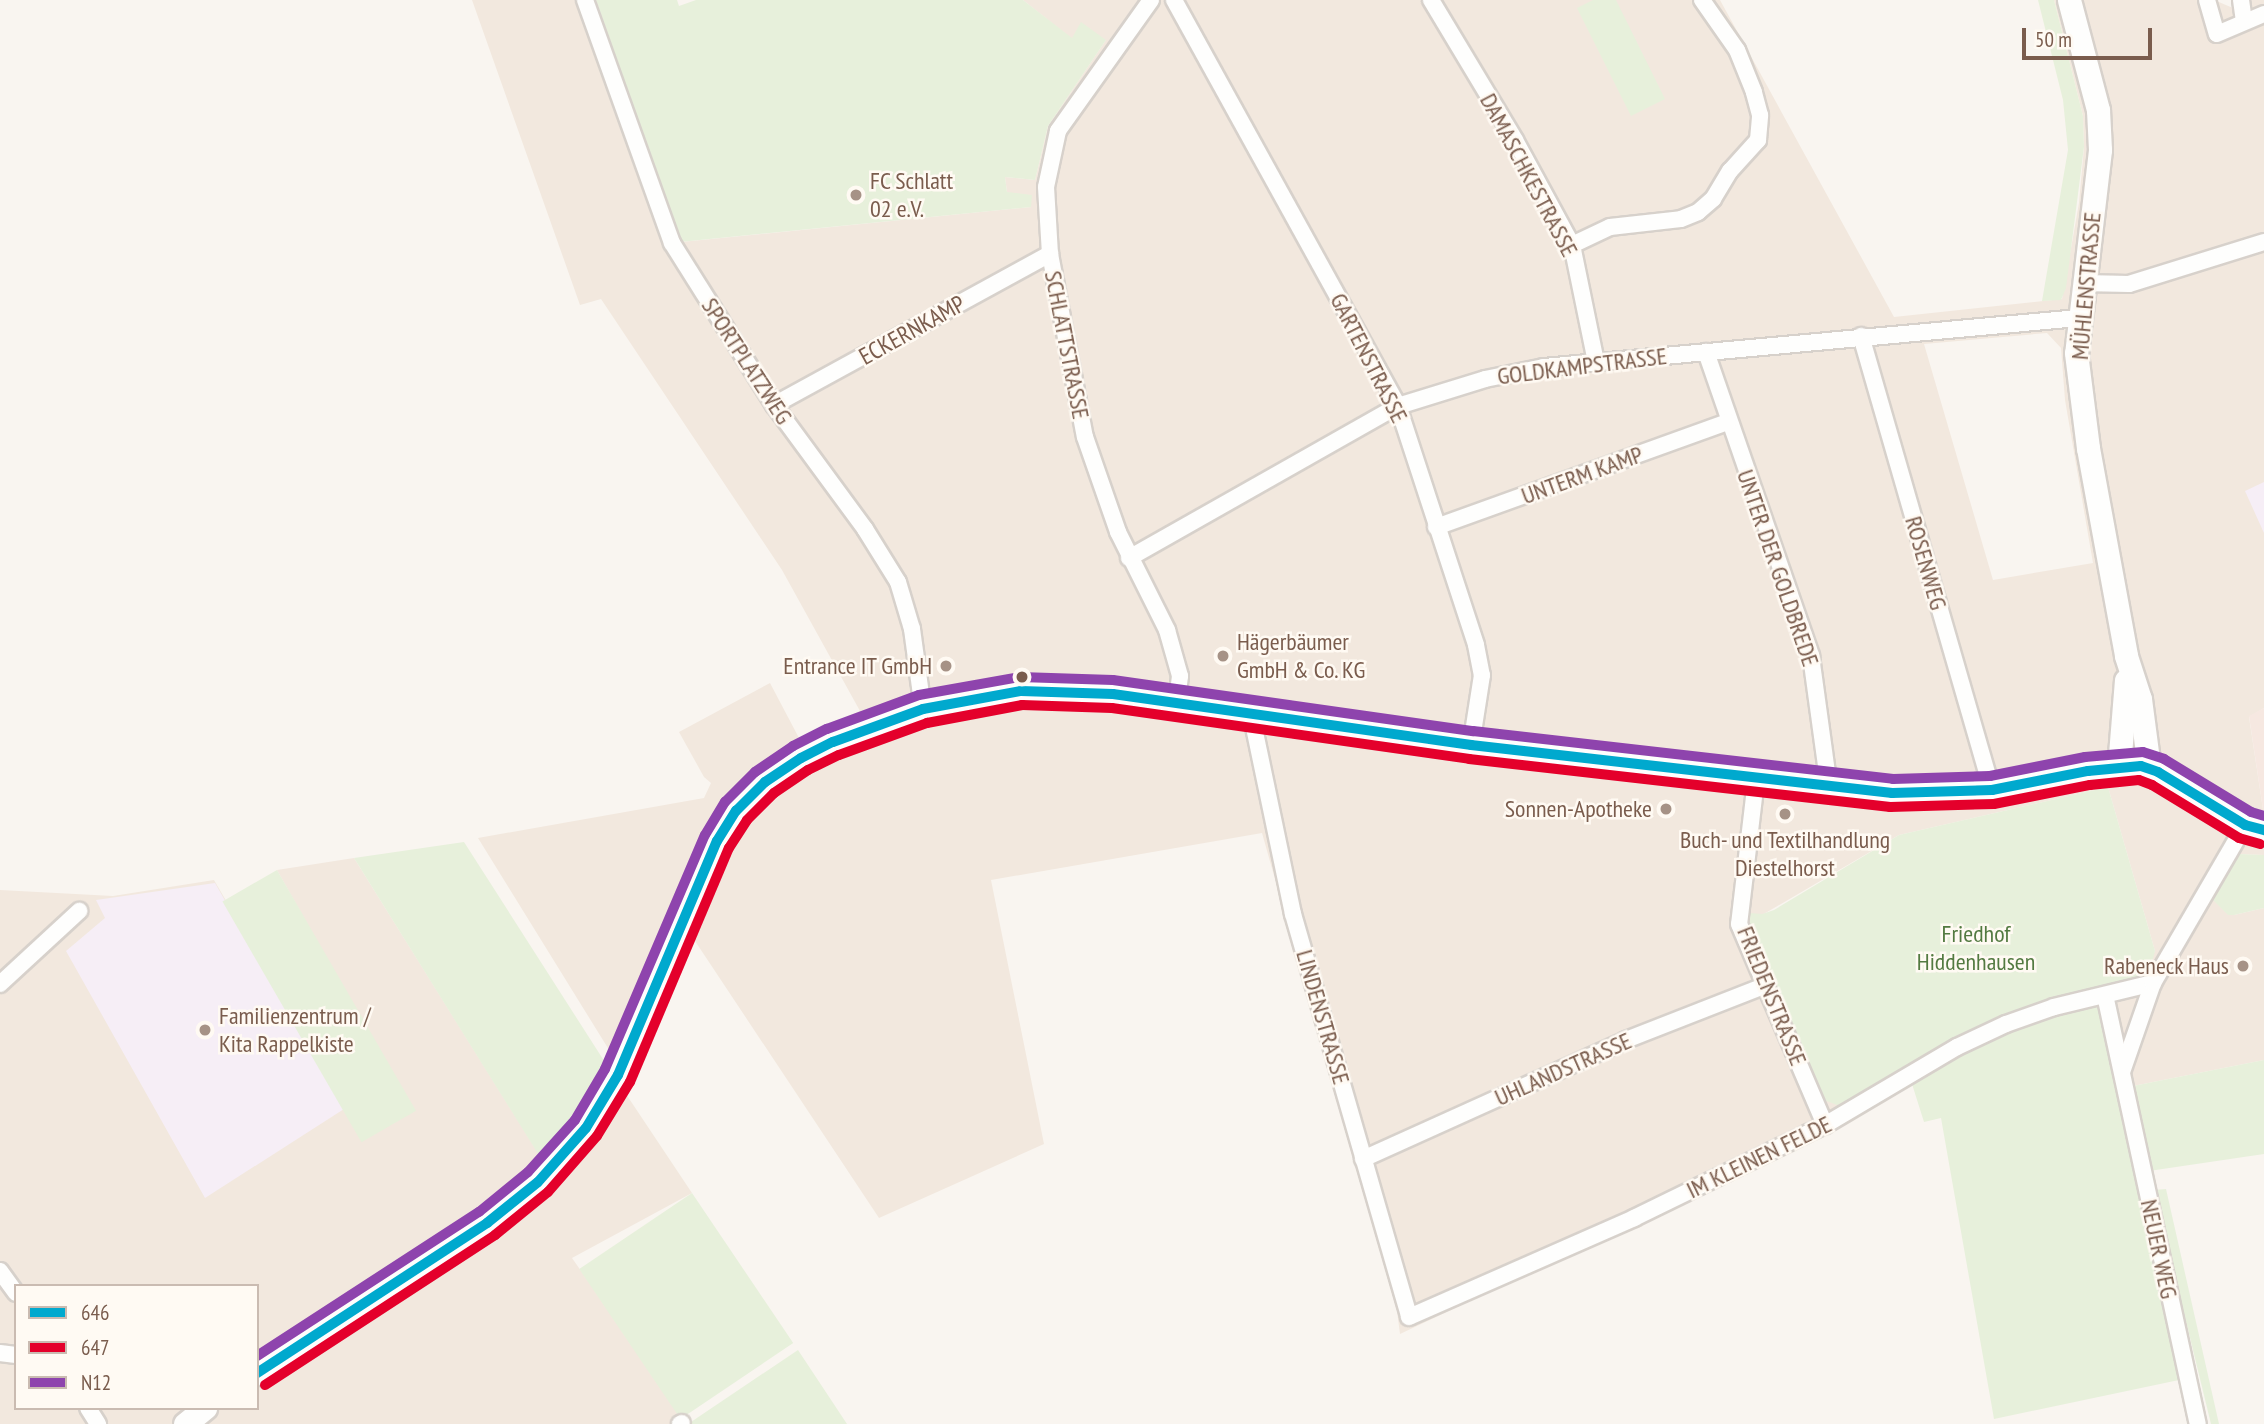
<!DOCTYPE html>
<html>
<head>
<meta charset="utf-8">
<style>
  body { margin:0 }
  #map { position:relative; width:2264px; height:1424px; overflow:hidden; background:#f9f5f0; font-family:"PT Sans Narrow",sans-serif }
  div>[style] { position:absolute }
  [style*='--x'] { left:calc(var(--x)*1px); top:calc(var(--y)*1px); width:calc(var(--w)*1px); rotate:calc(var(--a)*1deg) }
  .residential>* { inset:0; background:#f2e8de }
  .commercial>* { inset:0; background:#f6e8e1 }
  .education>* { inset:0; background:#f6eef6 }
  .green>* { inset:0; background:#e7f0db; transform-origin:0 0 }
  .roads { filter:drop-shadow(2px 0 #d7d1cb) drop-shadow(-2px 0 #d7d1cb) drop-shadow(0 2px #d7d1cb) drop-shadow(0 -2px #d7d1cb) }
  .street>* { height:16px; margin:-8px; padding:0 8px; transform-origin:8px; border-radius:8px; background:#fefefd }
  .secondary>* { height:23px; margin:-11.5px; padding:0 11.5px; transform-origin:11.5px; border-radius:11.5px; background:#fefefd }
  .bus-1>* { height:10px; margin:-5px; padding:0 5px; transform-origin:5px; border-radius:5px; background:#00a9ce }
  .bus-2>* { height:10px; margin:-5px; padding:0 5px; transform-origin:5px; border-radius:5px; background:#e4002b }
  .bus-3>* { height:10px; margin:-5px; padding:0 5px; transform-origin:5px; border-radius:5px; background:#8e44ad }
  .dots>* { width:19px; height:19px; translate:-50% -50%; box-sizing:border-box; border:4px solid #fffaf3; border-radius:50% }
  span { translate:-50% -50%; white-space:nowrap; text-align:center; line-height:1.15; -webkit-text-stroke:5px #fffaf3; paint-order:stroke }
  .street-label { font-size:24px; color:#7a5c4d }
  .poi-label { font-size:24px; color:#7a5c4d }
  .left { translate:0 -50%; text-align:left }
  .right { translate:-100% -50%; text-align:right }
  .park-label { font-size:24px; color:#537a41 }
  .legend { position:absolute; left:14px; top:1284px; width:245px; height:126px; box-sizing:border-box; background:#fffaf3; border:2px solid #cabbb1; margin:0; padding:9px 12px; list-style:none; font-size:21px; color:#7a5c4d }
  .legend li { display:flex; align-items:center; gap:14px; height:35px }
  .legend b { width:35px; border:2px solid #cabbb1 }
  .scale { position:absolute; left:2022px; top:28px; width:130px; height:32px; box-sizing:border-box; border:4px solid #7a5c4d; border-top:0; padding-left:9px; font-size:21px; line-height:24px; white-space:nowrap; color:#7a5c4d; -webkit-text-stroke:5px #fffaf3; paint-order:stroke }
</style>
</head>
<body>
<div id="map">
  <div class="residential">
    <div style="clip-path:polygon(evenodd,472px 0,596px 0,681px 242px,1031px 207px,1007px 192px,1005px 177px,1035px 180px,1048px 126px,1106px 40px,1072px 39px,1023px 0,1720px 0,1894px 317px,2062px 299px,2079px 203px,2084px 147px,2083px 116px,2054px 0,2214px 0,2233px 8px,2233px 0,2264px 0,2264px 708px,2249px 717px,2264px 816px,2264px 855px,2239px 854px,2234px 915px,2264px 908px,2264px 1060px,2133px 1086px,2114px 1087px,2095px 989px,2139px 978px,2155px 951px,2108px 787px,1899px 835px,1762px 915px,1893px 1077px,1899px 1092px,1811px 1140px,1400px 1334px,1397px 1311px,1262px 833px,991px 880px,1044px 1144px,879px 1218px,695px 941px,632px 1087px,478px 838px,704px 798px,711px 783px,704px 777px,679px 732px,770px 683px,799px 738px,860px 711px,782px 570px,601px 299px,580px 305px,472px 0,2047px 333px,2061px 348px,2065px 400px,2093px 563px,1993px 580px,1924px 344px,2047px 333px)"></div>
    <div style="clip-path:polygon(evenodd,354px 858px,540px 1156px,577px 1114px,608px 1067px,692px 1193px,572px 1258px,688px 1424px,0 1424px,0 890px,113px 896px,214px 880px,246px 935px,413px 1112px,277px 870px,354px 858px,16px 1286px,257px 1286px,257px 1408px,16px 1408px,16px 1286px)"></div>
  </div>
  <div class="commercial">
    <div style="clip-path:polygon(2264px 708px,2264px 816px,2249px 716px)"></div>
  </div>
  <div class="education">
    <div style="clip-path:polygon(2264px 482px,2264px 533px,2245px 491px)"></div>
    <div style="clip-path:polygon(215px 883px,344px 1109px,205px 1198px,66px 951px,105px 918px,96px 900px)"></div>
  </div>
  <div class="green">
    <div style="clip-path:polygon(596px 0,677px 0,679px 6px,696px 0,1023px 0,1072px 38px,1081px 22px,1106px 40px,1048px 126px,1035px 180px,1005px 177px,1007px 192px,1032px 195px,1031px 207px,680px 242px)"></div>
    <div style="clip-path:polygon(1593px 0,1616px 0,1665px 99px,1631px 116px,1577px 8px)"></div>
    <div style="clip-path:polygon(2038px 0,2054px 0,2083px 116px,2084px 147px,2066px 288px,2061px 300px,2042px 301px,2068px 150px,2063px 100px)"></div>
    <div style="clip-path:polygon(2108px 787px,2155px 951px,2151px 966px,2139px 978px,2095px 989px,2179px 1380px,1994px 1419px,1941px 1118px,1924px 1122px,1912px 1084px,1899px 1092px,1893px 1077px,1854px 1101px,1837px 1105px,1824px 1100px,1748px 921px,1750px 913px,1762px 914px,1774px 910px,1899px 835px)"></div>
    <div style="clip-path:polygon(464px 842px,608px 1067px,577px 1114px,540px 1157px,354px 858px)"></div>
    <div style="clip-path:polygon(2239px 854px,2264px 855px,2264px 908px,2234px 915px,2228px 915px,2211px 898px)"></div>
    <div style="left:277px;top:870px;width:278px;height:63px;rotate:60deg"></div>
    <div style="clip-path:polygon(2264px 1060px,2264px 1154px,2149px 1171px,2133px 1086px)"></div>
    <div style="clip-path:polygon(2166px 1189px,2219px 1424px,2211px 1424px,2154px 1190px)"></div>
    <div style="left:692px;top:1193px;width:181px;height:136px;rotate:56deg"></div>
    <div style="clip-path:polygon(798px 1350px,847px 1424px,688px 1424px)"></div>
  </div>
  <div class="roads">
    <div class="street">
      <div style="--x:585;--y:0;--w:258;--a:70.3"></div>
      <div style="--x:672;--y:243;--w:191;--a:57.8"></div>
      <div style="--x:774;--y:405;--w:154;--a:53.7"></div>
      <div style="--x:865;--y:529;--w:62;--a:58.1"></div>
      <div style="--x:898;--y:582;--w:49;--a:73.4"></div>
      <div style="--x:912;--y:629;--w:81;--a:82.2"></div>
      <div style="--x:1151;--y:0;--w:161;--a:125.4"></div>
      <div style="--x:1058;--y:131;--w:57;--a:102.1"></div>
      <div style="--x:1046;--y:187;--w:67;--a:86.6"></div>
      <div style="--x:1050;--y:254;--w:186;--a:79.2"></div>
      <div style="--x:1085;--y:437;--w:101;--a:70.8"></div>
      <div style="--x:1118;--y:532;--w:110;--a:63.4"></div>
      <div style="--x:1167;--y:630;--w:48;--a:74.2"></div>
      <div style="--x:1180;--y:676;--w:26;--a:97"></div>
      <div style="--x:1174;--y:0;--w:464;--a:61.1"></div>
      <div style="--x:1398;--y:406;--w:251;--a:71.9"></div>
      <div style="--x:1476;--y:645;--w:31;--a:79"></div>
      <div style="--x:1482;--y:675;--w:71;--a:98.9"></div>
      <div style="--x:1431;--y:0;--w:163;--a:59"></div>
      <div style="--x:1515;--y:140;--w:119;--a:61.5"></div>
      <div style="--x:1572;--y:245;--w:119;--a:78.4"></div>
      <div style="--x:2207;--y:0;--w:35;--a:74"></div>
      <div style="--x:2217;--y:34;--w:51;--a:-23.1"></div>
      <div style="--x:2241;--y:0;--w:21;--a:82"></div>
      <div style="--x:1572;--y:245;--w:42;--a:-25.3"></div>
      <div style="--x:1610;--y:227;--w:71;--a:-6.4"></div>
      <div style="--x:1681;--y:219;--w:18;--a:-22"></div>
      <div style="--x:1698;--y:212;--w:20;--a:-41"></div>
      <div style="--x:1713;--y:199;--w:33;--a:-59"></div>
      <div style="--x:1730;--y:171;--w:42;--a:-47.9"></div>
      <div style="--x:1758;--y:140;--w:25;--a:-85"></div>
      <div style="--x:1760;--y:115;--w:24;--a:-105"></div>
      <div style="--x:1754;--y:92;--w:45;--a:-112"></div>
      <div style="--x:1737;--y:50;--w:61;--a:-125"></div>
      <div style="--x:2083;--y:283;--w:46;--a:1.2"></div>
      <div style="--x:2129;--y:284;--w:141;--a:-17.3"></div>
      <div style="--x:1861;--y:336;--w:473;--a:73.9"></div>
      <div style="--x:1706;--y:352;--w:322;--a:70.9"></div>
      <div style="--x:1811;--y:656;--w:133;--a:82.2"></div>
      <div style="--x:774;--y:405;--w:315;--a:-28.7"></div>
      <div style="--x:1436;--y:527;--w:310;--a:-19.8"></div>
      <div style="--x:1129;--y:558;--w:309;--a:-29.5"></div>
      <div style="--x:1398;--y:406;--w:91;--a:-17.2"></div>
      <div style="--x:1485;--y:379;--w:60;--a:-11.5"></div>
      <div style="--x:1544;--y:367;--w:536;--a:-5.24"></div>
      <div style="--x:1251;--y:713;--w:205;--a:78.2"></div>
      <div style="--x:1293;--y:914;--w:419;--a:73.9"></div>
      <div style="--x:1409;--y:1317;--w:246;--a:-23.7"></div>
      <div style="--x:1634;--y:1218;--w:212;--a:-26"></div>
      <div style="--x:1825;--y:1125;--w:153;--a:-30.6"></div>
      <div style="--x:1957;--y:1047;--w:54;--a:-25.1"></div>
      <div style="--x:2006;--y:1024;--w:51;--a:-19.5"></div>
      <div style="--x:2054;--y:1007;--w:102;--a:-13.6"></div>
      <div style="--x:1756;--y:780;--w:145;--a:96.7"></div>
      <div style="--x:1739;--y:924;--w:219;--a:66.8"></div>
      <div style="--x:0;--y:984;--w:108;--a:-42.7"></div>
      <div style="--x:2105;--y:995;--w:439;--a:77.8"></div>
      <div style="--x:2122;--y:1072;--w:94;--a:-70.8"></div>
      <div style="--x:2153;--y:983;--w:183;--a:-59.8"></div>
      <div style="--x:1363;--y:1159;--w:289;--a:-24.3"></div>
      <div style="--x:1626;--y:1040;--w:150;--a:-21.4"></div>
      <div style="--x:0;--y:1271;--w:27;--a:54"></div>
      <div style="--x:0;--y:1353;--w:16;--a:7"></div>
      <div style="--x:88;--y:1408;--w:19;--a:58"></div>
      <div style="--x:680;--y:1424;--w:2;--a:-27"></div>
    </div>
    <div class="secondary">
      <div style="--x:2069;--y:0;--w:114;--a:75.2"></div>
      <div style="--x:2098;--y:110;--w:40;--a:87.1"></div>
      <div style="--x:2100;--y:150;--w:204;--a:96.7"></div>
      <div style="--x:2076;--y:353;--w:96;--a:82.8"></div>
      <div style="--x:2088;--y:448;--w:211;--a:79.6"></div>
      <div style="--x:2126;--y:656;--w:45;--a:72"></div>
      <div style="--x:2140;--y:699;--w:69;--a:82.5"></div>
      <div style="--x:2119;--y:767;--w:87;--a:-85.4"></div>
      <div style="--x:257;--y:1373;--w:275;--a:-33.1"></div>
      <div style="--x:487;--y:1223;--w:65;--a:-38.8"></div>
      <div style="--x:538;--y:1182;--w:72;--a:-48.4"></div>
      <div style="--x:586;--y:1128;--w:62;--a:-58.9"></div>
      <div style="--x:618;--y:1075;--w:254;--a:-67.1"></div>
      <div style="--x:717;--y:841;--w:36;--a:-58"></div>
      <div style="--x:736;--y:811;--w:41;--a:-45"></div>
      <div style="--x:765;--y:782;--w:43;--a:-33.7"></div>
      <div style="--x:801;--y:758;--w:36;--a:-27"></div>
      <div style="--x:833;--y:742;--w:96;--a:-20.1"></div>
      <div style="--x:923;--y:709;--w:100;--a:-10.4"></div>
      <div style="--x:1021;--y:691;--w:92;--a:1.9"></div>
      <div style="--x:1113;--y:694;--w:362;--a:8.1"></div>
      <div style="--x:1471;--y:745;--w:424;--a:6.5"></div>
      <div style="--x:1892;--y:793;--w:100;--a:-1.7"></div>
      <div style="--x:1992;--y:790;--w:98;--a:-11.2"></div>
      <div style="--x:2088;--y:771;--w:53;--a:-5.4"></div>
      <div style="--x:2141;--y:766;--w:18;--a:19"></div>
      <div style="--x:2158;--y:772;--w:102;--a:31.3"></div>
      <div style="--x:2245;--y:825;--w:20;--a:15"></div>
      <div style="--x:185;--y:1424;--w:26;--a:-39"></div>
    </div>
  </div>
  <div class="bus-1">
    <div style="--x:257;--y:1373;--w:275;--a:-33.1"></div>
    <div style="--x:487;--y:1223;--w:65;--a:-38.8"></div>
    <div style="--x:538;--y:1182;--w:72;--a:-48.4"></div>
    <div style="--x:586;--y:1128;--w:62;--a:-58.9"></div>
    <div style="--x:618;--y:1075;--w:254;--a:-67.1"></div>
    <div style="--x:717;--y:841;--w:36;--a:-58"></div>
    <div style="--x:736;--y:811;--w:41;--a:-45"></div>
    <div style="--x:765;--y:782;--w:43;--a:-33.7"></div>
    <div style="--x:801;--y:758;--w:36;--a:-27"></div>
    <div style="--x:833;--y:742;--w:96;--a:-20.1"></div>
    <div style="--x:923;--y:709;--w:100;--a:-10.4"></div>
    <div style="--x:1021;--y:691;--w:92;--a:1.9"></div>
    <div style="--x:1113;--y:694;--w:362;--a:8.1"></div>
    <div style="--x:1471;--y:745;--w:424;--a:6.5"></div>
    <div style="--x:1892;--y:793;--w:100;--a:-1.7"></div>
    <div style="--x:1992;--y:790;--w:98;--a:-11.2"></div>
    <div style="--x:2088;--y:771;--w:53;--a:-5.4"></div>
    <div style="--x:2141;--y:766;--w:18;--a:19"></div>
    <div style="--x:2158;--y:772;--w:102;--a:31.3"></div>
    <div style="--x:2245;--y:825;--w:20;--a:15"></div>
  </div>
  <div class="bus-2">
    <div style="--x:265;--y:1385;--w:275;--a:-33.1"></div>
    <div style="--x:495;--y:1235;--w:68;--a:-39.1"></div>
    <div style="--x:548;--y:1192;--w:74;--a:-48.8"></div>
    <div style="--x:597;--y:1136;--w:63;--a:-58.6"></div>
    <div style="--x:630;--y:1082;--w:254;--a:-67.1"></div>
    <div style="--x:729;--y:848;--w:33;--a:-57"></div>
    <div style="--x:747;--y:820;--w:38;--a:-45"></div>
    <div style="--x:774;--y:793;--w:41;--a:-34.1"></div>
    <div style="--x:808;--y:770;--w:34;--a:-26"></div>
    <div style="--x:839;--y:755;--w:94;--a:-20"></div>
    <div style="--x:927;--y:723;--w:97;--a:-10.7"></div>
    <div style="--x:1022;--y:705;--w:90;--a:1.9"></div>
    <div style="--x:1112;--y:708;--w:361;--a:8.1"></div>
    <div style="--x:1469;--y:759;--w:424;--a:6.5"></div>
    <div style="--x:1890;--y:807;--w:104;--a:-1.7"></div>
    <div style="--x:1994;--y:804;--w:98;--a:-11.2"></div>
    <div style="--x:2090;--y:785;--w:49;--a:-5.8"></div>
    <div style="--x:2139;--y:780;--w:14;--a:21"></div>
    <div style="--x:2152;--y:785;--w:102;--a:31.3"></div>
    <div style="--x:2239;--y:838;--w:22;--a:16"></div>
  </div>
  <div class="bus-3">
    <div style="--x:257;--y:1356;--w:265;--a:-33"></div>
    <div style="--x:479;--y:1212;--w:63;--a:-39.2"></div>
    <div style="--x:528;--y:1172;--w:70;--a:-47.9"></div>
    <div style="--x:575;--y:1120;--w:59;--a:-59.5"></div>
    <div style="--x:605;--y:1069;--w:254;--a:-66.9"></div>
    <div style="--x:705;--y:835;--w:39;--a:-59"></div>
    <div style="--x:725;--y:802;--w:42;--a:-45"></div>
    <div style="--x:755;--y:772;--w:46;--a:-34.4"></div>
    <div style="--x:793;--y:746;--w:38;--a:-27"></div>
    <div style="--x:827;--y:729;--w:98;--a:-20.3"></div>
    <div style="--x:919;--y:695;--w:103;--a:-10.1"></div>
    <div style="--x:1020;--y:677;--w:93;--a:1.8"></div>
    <div style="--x:1113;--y:680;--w:364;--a:8.1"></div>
    <div style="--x:1473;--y:731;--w:423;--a:6.5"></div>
    <div style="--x:1893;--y:779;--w:97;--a:-1.8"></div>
    <div style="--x:1990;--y:776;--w:97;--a:-11.3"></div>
    <div style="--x:2085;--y:757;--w:58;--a:-4.9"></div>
    <div style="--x:2143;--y:752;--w:22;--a:18"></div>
    <div style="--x:2164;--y:759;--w:102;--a:31.3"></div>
    <div style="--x:2251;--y:812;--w:14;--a:17"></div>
  </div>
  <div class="dots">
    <div style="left:856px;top:195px;background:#a69286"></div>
    <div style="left:1223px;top:656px;background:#a69286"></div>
    <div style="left:946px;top:666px;background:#a69286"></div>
    <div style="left:1022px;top:677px;background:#7a5c4d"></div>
    <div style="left:1666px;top:809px;background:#a69286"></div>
    <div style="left:1785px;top:814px;background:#a69286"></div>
    <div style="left:2243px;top:966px;background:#a69286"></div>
    <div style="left:205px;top:1030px;background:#a69286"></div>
  </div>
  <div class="street-label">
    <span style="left:1529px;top:175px;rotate:62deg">DAMASCHKESTRASSE</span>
    <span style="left:2086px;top:286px;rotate:-85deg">MÜHLENSTRASSE</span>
    <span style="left:912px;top:330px;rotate:-29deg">ECKERNKAMP</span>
    <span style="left:1067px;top:345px;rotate:79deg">SCHLATTSTRASSE</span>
    <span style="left:1369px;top:358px;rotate:63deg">GARTENSTRASSE</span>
    <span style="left:747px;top:361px;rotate:57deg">SPORTPLATZWEG</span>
    <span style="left:1582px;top:366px;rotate:-7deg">GOLDKAMPSTRASSE</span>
    <span style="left:1582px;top:475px;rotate:-20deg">UNTERM KAMP</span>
    <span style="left:1926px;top:563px;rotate:74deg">ROSENWEG</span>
    <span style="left:1778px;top:568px;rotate:71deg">UNTER DER GOLDBREDE</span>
    <span style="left:1772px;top:996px;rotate:68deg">FRIEDENSTRASSE</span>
    <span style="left:1323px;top:1017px;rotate:74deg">LINDENSTRASSE</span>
    <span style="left:1563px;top:1069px;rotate:-24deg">UHLANDSTRASSE</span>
    <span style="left:1759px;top:1157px;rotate:-26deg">IM KLEINEN FELDE</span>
    <span style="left:2159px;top:1249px;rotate:78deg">NEUER WEG</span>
  </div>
  <div class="poi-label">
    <span class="left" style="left:870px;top:195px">FC Schlatt<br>02 e.V.</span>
    <span class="left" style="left:1237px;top:656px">Hägerbäumer<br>GmbH &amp; Co. KG</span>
    <span class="right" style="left:932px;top:666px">Entrance IT GmbH</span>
    <span class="right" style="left:1652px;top:809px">Sonnen-Apotheke</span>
    <span style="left:1785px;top:854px">Buch- und Textilhandlung<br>Diestelhorst</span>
    <span class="right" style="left:2229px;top:966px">Rabeneck Haus</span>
    <span class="left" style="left:219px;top:1030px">Familienzentrum /<br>Kita Rappelkiste</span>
  </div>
  <div class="park-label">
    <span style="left:1976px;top:948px">Friedhof<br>Hiddenhausen</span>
  </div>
  <ul class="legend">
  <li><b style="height:9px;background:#00a9ce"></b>646</li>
  <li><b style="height:9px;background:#e4002b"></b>647</li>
  <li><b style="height:9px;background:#8e44ad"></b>N12</li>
  </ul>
  <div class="scale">50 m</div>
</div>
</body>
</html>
